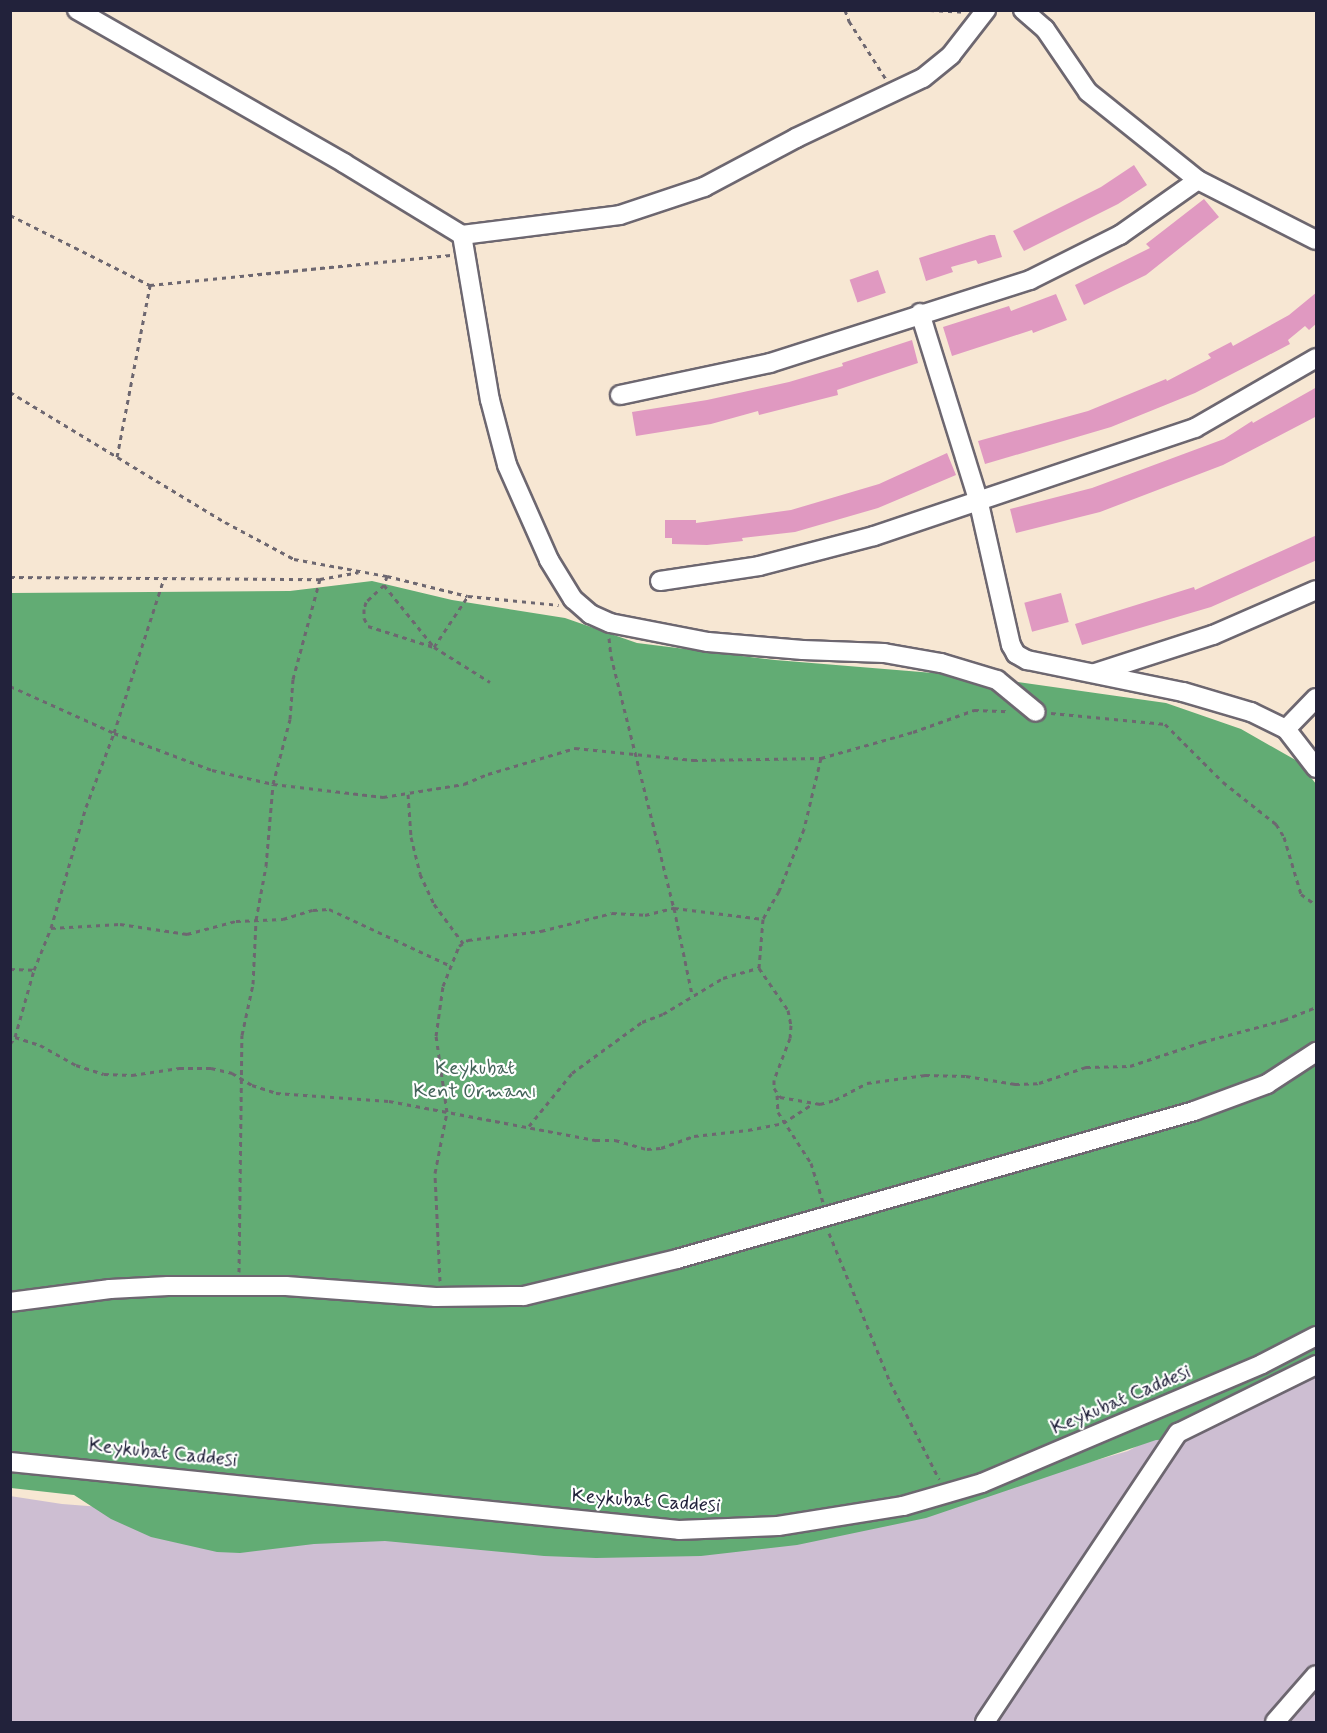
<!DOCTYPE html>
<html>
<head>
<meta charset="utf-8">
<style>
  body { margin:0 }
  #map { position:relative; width:1327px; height:1733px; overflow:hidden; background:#f7e7d3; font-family:Mynerve,sans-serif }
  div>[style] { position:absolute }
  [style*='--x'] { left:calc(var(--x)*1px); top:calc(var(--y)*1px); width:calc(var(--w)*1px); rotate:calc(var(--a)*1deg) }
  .industrial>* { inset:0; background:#cdbed2 }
  .forest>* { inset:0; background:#62ac74 }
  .building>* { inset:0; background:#e099c1; transform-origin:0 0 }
  .path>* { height:3px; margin-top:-1.5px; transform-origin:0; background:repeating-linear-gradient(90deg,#6d6770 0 4.5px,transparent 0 9px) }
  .roads { filter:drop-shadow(2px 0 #6d6770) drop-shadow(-2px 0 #6d6770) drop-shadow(0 2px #6d6770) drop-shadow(0 -2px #6d6770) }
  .minor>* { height:18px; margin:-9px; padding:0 9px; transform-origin:9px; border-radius:9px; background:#fff }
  span { translate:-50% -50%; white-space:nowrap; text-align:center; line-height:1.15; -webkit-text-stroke:4.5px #fff; paint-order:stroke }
  .park-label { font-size:20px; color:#45645a }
  .street-label { font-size:20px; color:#22223b }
  .frame { position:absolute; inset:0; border:12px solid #22223b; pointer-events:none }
</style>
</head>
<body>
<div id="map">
  <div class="industrial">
    <div style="clip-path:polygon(1316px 1349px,1316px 1722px,11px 1722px,10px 1496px,62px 1504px,452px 1534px,837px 1536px,1128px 1451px)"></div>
  </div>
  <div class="forest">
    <div style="clip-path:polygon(372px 581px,452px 600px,565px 618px,637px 643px,775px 660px,982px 677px,1166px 703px,1241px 729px,1299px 762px,1316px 784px,1316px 1377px,1187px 1439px,1156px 1440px,926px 1518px,797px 1545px,701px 1556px,596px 1558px,544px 1556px,385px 1541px,314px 1544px,240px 1553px,217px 1552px,151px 1537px,111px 1519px,74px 1495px,11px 1488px,11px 593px,290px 591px)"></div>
  </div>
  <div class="building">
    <div style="clip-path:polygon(1134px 165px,1147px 185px,1118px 204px,1024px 251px,1013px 231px,1101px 187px)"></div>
    <div style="clip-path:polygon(1204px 199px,1219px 217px,1146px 275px,1084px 305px,1075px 285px,1150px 248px,1146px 244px)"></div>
    <div style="clip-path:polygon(990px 235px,995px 235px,1002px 257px,978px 264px,976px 260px,951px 267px,953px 272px,926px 281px,919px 258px)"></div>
    <div style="left:878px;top:270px;width:24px;height:30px;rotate:71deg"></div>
    <div style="clip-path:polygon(1317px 292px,1317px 323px,1309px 330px,1305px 326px,1288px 340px,1290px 344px,1265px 357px,1195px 393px,1111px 427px,985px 464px,978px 441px,1088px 411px,1166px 379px,1167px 381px,1211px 358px,1208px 354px,1231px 342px,1233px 346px,1289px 315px)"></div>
    <div style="clip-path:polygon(1056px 294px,1067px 320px,1033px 333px,1032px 330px,952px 356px,943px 327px,1009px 306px,1011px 311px)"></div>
    <div style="clip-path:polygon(912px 340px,918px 363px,837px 390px,838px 395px,759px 415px,758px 411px,711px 424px,636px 436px,632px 412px,707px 400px,789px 382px,843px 366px,842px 363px)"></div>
    <div style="clip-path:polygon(1317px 387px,1317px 416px,1223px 465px,1100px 512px,1016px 533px,1010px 509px,1092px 488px,1224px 439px,1252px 421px,1253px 423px)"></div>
    <div style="clip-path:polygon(947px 453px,956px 475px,878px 508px,795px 532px,742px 538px,743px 541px,707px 545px,672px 544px,672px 538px,665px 538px,665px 520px,696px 520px,696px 523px,791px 510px,879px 484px)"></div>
    <div style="clip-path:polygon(1317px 535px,1317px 560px,1211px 607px,1082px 645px,1075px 624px,1194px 587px,1195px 590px)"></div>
    <div style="left:1061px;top:593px;width:30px;height:38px;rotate:75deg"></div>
  </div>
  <div class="path">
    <div style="--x:845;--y:10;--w:12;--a:70"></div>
    <div style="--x:849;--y:21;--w:69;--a:57.5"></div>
    <div style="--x:930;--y:10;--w:34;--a:3"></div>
    <div style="--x:10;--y:215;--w:157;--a:26.6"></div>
    <div style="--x:150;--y:285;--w:302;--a:-5.7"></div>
    <div style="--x:10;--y:392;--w:251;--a:31.2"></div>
    <div style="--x:225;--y:522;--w:78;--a:28.2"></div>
    <div style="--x:294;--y:559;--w:95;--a:10.4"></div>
    <div style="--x:387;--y:576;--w:83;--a:13.9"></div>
    <div style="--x:468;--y:596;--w:91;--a:5.6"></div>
    <div style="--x:117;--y:457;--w:175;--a:-79.1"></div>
    <div style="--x:387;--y:576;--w:9;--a:108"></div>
    <div style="--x:384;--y:585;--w:25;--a:137"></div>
    <div style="--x:366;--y:602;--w:7;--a:106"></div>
    <div style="--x:364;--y:609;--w:9;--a:90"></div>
    <div style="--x:364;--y:618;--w:9;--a:63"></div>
    <div style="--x:368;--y:626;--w:69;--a:17.7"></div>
    <div style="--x:434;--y:647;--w:66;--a:32"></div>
    <div style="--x:10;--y:577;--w:310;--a:0.4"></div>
    <div style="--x:320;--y:579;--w:39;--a:-10"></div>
    <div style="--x:384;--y:585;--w:78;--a:51.2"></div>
    <div style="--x:609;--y:638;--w:18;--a:84"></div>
    <div style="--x:611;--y:656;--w:260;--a:76"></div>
    <div style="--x:674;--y:908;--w:88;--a:78.2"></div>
    <div style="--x:434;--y:647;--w:61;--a:-56.3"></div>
    <div style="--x:10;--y:686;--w:114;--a:24.3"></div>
    <div style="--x:114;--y:733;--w:105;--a:20.7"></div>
    <div style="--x:212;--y:770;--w:63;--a:12.9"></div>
    <div style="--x:273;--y:784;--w:111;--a:6.7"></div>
    <div style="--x:383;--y:797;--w:82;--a:-9.1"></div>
    <div style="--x:464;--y:784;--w:26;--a:-23"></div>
    <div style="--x:488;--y:774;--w:91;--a:-16.6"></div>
    <div style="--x:575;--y:748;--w:119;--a:5.8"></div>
    <div style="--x:693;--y:760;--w:128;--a:-0.9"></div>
    <div style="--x:821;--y:758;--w:96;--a:-15.8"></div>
    <div style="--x:913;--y:732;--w:65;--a:-19.8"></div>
    <div style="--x:974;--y:710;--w:34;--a:2"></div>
    <div style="--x:1051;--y:713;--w:115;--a:5.5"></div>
    <div style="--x:1165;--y:724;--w:82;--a:45"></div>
    <div style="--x:1223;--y:782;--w:68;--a:38.4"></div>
    <div style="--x:1276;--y:824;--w:15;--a:58"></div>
    <div style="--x:1284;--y:837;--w:59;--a:73.4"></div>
    <div style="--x:1301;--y:894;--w:19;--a:36"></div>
    <div style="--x:821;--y:758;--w:73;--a:103.5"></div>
    <div style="--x:804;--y:829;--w:67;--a:112"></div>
    <div style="--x:779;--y:891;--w:32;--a:120"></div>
    <div style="--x:763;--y:919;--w:49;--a:94.7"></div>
    <div style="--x:759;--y:968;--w:51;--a:55.4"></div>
    <div style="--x:788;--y:1010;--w:15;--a:79"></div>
    <div style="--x:791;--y:1025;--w:13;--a:94"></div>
    <div style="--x:790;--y:1038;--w:45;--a:110.9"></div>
    <div style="--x:774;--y:1080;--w:8;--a:90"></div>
    <div style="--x:774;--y:1088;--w:11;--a:56"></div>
    <div style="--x:780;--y:1097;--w:41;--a:9.9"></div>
    <div style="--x:820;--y:1104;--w:16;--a:-15"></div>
    <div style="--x:835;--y:1100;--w:36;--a:-28"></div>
    <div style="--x:867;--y:1083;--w:59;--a:-7.9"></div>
    <div style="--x:925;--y:1075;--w:41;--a:1.4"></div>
    <div style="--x:966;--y:1076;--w:50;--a:9.3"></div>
    <div style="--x:1015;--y:1084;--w:24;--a:-2"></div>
    <div style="--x:1039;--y:1083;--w:50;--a:-18.8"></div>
    <div style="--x:1086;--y:1067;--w:44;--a:-1.3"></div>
    <div style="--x:1130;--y:1066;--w:76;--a:-18.4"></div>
    <div style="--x:1202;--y:1042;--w:85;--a:-15"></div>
    <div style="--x:1284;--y:1020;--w:35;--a:-22"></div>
    <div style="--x:408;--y:794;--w:43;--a:86"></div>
    <div style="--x:411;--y:837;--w:38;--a:76"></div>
    <div style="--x:420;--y:874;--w:33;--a:65"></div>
    <div style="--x:434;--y:904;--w:49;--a:53.4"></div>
    <div style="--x:51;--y:928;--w:69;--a:-3.3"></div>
    <div style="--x:120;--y:924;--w:68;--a:8.5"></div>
    <div style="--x:187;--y:934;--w:51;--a:-14.9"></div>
    <div style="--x:236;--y:921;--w:47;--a:-2.4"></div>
    <div style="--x:283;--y:919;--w:31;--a:-17"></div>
    <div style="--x:313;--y:910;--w:16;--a:-4"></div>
    <div style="--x:329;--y:909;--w:132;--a:25"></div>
    <div style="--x:10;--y:969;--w:24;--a:2"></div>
    <div style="--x:15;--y:1037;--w:26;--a:18"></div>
    <div style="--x:40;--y:1045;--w:41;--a:29.1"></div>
    <div style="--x:76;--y:1065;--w:29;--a:18"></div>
    <div style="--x:104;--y:1074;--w:28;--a:2"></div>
    <div style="--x:132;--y:1075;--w:48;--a:-8.5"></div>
    <div style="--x:179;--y:1068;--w:32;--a:0"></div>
    <div style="--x:211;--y:1068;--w:22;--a:13"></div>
    <div style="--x:232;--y:1073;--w:23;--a:31"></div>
    <div style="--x:252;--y:1085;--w:25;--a:18"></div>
    <div style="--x:276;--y:1093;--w:113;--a:4"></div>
    <div style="--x:389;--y:1101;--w:211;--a:10.7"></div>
    <div style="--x:596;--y:1140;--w:19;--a:0"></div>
    <div style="--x:615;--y:1140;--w:33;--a:16"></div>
    <div style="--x:647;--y:1149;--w:14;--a:-4"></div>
    <div style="--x:661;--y:1148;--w:35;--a:-20"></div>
    <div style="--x:694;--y:1136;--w:54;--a:-6.3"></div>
    <div style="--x:748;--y:1130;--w:36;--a:-11"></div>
    <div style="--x:783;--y:1123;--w:35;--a:-33"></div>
    <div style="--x:10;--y:1044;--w:9;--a:-54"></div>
    <div style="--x:15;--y:1037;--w:70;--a:-74.2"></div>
    <div style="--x:34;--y:970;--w:45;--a:-68"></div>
    <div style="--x:51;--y:928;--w:126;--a:-73.9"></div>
    <div style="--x:86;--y:807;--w:79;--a:-69.3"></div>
    <div style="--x:114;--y:733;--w:163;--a:-72.1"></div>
    <div style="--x:777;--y:1095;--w:17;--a:87"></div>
    <div style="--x:778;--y:1112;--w:61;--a:57.1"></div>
    <div style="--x:811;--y:1163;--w:41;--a:72.9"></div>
    <div style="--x:529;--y:1126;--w:68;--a:-50.9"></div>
    <div style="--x:572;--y:1073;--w:87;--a:-36.1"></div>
    <div style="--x:642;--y:1022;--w:22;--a:-21"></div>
    <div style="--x:663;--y:1014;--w:70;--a:-31"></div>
    <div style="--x:723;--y:978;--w:37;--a:-16"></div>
    <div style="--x:829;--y:1233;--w:161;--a:67.7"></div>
    <div style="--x:890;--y:1382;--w:109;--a:63.2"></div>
    <div style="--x:239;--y:1272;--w:237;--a:-89.3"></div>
    <div style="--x:242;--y:1035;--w:52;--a:-77.8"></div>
    <div style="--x:253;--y:984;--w:64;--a:-87.3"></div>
    <div style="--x:256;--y:920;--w:55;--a:-79.5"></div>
    <div style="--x:266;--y:866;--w:82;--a:-85.1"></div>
    <div style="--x:273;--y:784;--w:67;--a:-75.3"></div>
    <div style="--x:290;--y:719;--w:40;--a:-85.7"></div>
    <div style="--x:293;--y:679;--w:104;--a:-74.9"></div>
    <div style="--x:440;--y:1281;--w:108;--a:-92.7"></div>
    <div style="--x:435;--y:1173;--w:62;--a:-78.9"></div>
    <div style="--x:447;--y:1112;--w:77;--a:-98.2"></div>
    <div style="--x:436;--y:1036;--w:50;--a:-82"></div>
    <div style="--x:443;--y:986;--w:43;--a:-68.2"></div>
    <div style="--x:459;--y:946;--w:11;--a:-34"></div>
    <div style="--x:468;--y:940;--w:74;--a:-7"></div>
    <div style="--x:541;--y:931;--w:73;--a:-14.2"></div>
    <div style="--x:612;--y:913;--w:33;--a:3"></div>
    <div style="--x:645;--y:915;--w:30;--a:-14"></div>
    <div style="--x:674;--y:908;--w:90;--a:7"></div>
  </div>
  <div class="roads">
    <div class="minor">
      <div style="--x:77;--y:10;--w:308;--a:29.8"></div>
      <div style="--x:344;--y:163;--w:138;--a:31.4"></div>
      <div style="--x:462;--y:235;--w:167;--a:80.4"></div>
      <div style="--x:490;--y:400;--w:67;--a:75.3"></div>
      <div style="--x:507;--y:465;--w:104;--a:66.1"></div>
      <div style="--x:549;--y:560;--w:46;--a:58.4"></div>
      <div style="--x:573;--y:599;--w:23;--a:41"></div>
      <div style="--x:590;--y:614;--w:22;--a:24"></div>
      <div style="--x:610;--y:623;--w:100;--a:11"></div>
      <div style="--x:708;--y:642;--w:95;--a:4.8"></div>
      <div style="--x:803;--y:650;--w:81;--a:2.1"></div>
      <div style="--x:884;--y:653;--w:58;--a:10"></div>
      <div style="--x:941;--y:663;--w:59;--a:16.9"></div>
      <div style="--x:997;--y:680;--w:50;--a:39.4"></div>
      <div style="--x:1023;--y:10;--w:29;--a:41"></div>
      <div style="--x:1045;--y:29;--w:76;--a:55.7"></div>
      <div style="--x:1088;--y:92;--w:141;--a:38.7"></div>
      <div style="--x:1198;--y:180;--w:132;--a:27"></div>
      <div style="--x:462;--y:235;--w:159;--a:-7.2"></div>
      <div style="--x:620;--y:215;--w:89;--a:-18.4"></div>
      <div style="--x:704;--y:187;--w:104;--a:-28"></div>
      <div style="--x:796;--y:138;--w:140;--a:-25.3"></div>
      <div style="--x:923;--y:78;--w:36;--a:-39"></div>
      <div style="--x:951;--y:55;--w:57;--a:-52.1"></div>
      <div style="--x:920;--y:313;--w:195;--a:72.7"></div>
      <div style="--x:978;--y:499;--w:150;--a:77.3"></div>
      <div style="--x:1011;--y:645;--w:10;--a:61"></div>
      <div style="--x:1016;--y:654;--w:13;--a:29"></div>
      <div style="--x:1027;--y:660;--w:159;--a:11.6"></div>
      <div style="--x:1183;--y:692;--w:71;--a:16.4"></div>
      <div style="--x:1251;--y:712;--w:39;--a:26"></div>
      <div style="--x:1286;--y:729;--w:49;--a:52.4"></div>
      <div style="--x:620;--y:395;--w:153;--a:-12"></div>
      <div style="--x:770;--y:363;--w:273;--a:-17.7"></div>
      <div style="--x:1030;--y:280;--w:101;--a:-26.6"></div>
      <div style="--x:1120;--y:235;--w:95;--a:-35.2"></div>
      <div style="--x:660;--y:581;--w:100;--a:-8.6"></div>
      <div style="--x:759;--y:566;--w:119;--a:-14.6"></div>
      <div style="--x:874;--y:536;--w:339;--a:-18.6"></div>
      <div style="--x:1195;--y:428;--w:140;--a:-30"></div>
      <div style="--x:1095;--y:673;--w:124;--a:-17.9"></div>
      <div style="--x:1213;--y:635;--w:112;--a:-23.6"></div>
      <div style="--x:1286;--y:729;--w:43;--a:-45.9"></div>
      <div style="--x:10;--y:1302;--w:101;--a:-7.4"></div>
      <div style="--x:110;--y:1289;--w:58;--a:-3"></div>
      <div style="--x:168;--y:1286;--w:118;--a:0"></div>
      <div style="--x:286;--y:1286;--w:150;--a:4.2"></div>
      <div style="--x:436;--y:1297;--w:88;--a:-0.7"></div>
      <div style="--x:524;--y:1296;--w:157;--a:-13.6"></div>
      <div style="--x:677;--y:1259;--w:538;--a:-15.97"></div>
      <div style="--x:1194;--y:1111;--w:78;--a:-20.3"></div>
      <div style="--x:1267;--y:1084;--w:59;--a:-33.1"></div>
      <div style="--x:10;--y:1462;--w:672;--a:5.8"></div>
      <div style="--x:679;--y:1530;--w:99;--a:-2.3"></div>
      <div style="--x:778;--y:1526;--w:127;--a:-9.1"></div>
      <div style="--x:903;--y:1506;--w:82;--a:-16.2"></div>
      <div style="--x:982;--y:1483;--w:304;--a:-23"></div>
      <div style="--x:1262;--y:1364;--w:61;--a:-27.4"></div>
      <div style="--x:985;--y:1722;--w:348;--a:-56.3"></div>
      <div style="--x:1178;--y:1433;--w:154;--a:-26.2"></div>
      <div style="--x:1275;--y:1722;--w:62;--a:-48.9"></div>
    </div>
  </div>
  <div class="park-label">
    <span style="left:475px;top:1080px">Keykubat<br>Kent Ormanı</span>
  </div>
  <div class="street-label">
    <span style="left:1121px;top:1400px;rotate:-23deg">Keykubat Caddesi</span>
    <span style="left:163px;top:1453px;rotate:6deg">Keykubat Caddesi</span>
    <span style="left:646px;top:1501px;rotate:4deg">Keykubat Caddesi</span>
  </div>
  <div class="frame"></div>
</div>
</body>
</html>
